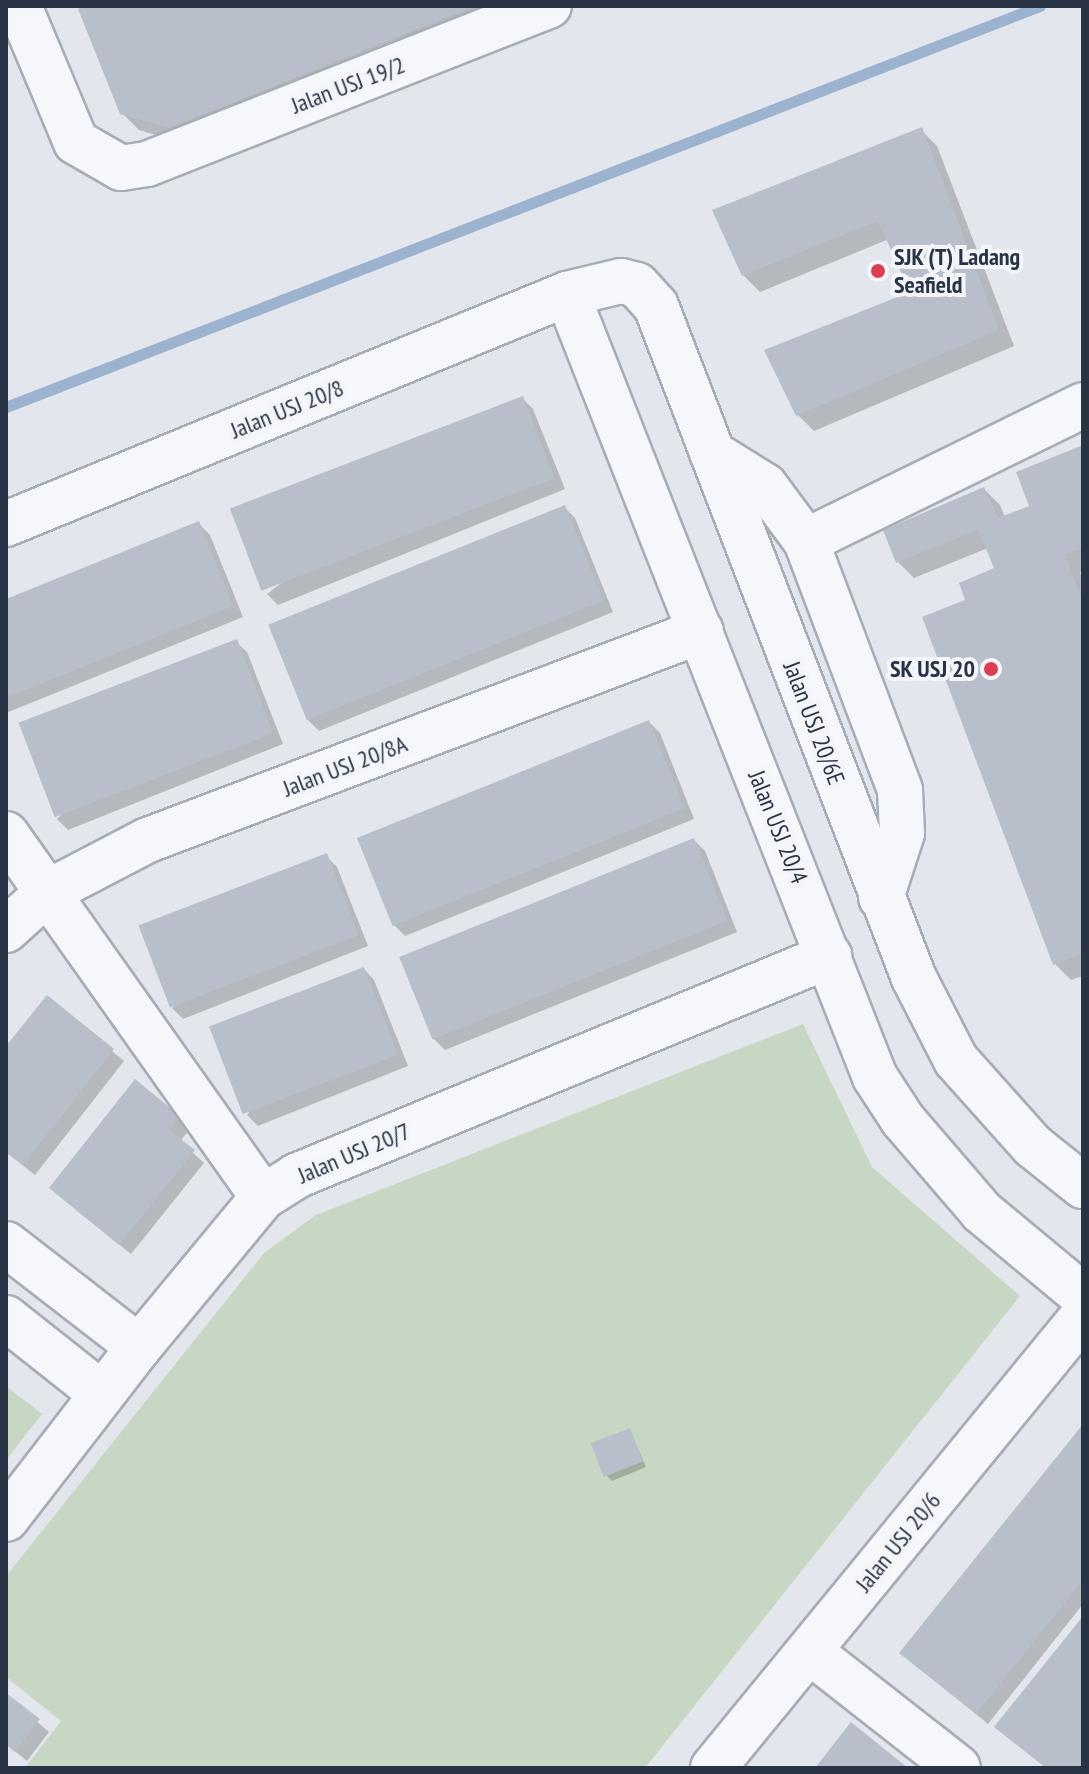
<!DOCTYPE html>
<html>
<head>
<meta charset="utf-8">
<style>
  body { margin:0 }
  #map { position:relative; width:1089px; height:1774px; overflow:hidden; background:#e3e6ec; font-family:"PT Sans Narrow",sans-serif }
  div>[style] { position:absolute }
  [style*='--x'] { left:calc(var(--x)*1px); top:calc(var(--y)*1px); width:calc(var(--w)*1px); rotate:calc(var(--a)*1deg) }
  .green>* { inset:0; background:#c8d7c3 }
  .shadow>* { inset:0; background:#0003 }
  .stream>* { height:11px; margin:-5.5px; padding:0 5.5px; transform-origin:5.5px; border-radius:5.5px; background:#9bb3cf }
  .building>* { inset:0; background:#b9bfca; transform-origin:0 0 }
  .roads { filter:drop-shadow(2px 0 #a7adb7) drop-shadow(-2px 0 #a7adb7) drop-shadow(0 2px #a7adb7) drop-shadow(0 -2px #a7adb7) }
  .minor>* { height:44px; margin:-22px; padding:0 22px; transform-origin:22px; border-radius:22px; background:#f6f7fa }
  .dots>* { width:22px; height:22px; translate:-50% -50%; box-sizing:border-box; border:4px solid #f3f5f9; border-radius:50% }
  span { translate:-50% -50%; white-space:nowrap; text-align:center; line-height:1.15; -webkit-text-stroke:8px #f3f5f9; paint-order:stroke }
  .street-label { font-size:24px; color:#293346 }
  .poi-label { font-size:24px; color:#293346; font-weight:700 }
  .left { translate:0 -50%; text-align:left }
  .right { translate:-100% -50%; text-align:right }
  .frame { position:absolute; inset:0; border:8px solid #293346; pointer-events:none }
</style>
</head>
<body>
<div id="map">
  <div class="green">
    <div style="clip-path:polygon(803px 1024px,872px 1167px,1020px 1296px,645px 1768px,25px 1768px,61px 1721px,6px 1677px,6px 1576px,264px 1253px,316px 1215px)"></div>
    <div style="clip-path:polygon(6px 1386px,42px 1414px,6px 1460px)"></div>
  </div>
  <div class="shadow">
    <div style="clip-path:polygon(90px 6px,529px 6px,186px 144px,139px 130px,122px 113px)"></div>
    <div style="clip-path:polygon(921px 130px,937px 146px,1014px 346px,814px 431px,798px 415px,913px 294px,889px 239px,760px 292px,743px 275px)"></div>
    <div style="clip-path:polygon(522px 398px,533px 409px,565px 489px,278px 605px,267px 594px)"></div>
    <div style="clip-path:polygon(1083px 447px,1083px 570px,1080px 572px,1083px 580px,1083px 976px,1071px 980px,1055px 964px,967px 601px,997px 569px,988px 548px,914px 578px,898px 562px,984px 489px,1000px 505px,1005px 517px,1032px 507px)"></div>
    <div style="clip-path:polygon(564px 507px,575px 518px,613px 612px,319px 731px,308px 720px)"></div>
    <div style="clip-path:polygon(199px 524px,210px 535px,243px 617px,6px 713px,6px 601px)"></div>
    <div style="clip-path:polygon(236px 642px,247px 652px,283px 744px,68px 830px,57px 819px)"></div>
    <div style="clip-path:polygon(649px 722px,660px 733px,694px 819px,405px 936px,394px 925px)"></div>
    <div style="clip-path:polygon(694px 840px,705px 851px,737px 932px,445px 1050px,434px 1039px,402px 958px)"></div>
    <div style="clip-path:polygon(326px 856px,337px 867px,368px 946px,183px 1019px,172px 1008px)"></div>
    <div style="clip-path:polygon(364px 969px,374px 980px,408px 1066px,258px 1126px,247px 1115px)"></div>
    <div style="clip-path:polygon(47px 998px,124px 1061px,35px 1175px,6px 1152px,6px 1049px)"></div>
    <div style="clip-path:polygon(136px 1082px,190px 1129px,180px 1141px,204px 1163px,131px 1254px,62px 1198px)"></div>
    <div style="clip-path:polygon(1083px 1427px,1083px 1604px,988px 1724px,902px 1653px)"></div>
    <div style="clip-path:polygon(630px 1431px,646px 1467px,612px 1481px,607px 1476px)"></div>
    <div style="clip-path:polygon(6px 1695px,49px 1732px,27px 1761px,6px 1744px)"></div>
  </div>
  <div class="stream">
    <div style="--x:6;--y:407;--w:1109;--a:-21.2"></div>
  </div>
  <div class="building">
    <div style="clip-path:polygon(86px 6px,475px 6px,169px 128px,120px 114px,78px 9px)"></div>
    <div style="clip-path:polygon(922px 127px,999px 330px,796px 416px,764px 350px,910px 292px,878px 221px,742px 276px,712px 210px)"></div>
    <div style="left:523px;top:396px;width:88px;height:314px;rotate:69deg"></div>
    <div style="clip-path:polygon(1083px 445px,1083px 548px,1065px 555px,1083px 602px,1083px 953px,1053px 965px,922px 617px,965px 600px,959px 583px,994px 568px,978px 530px,896px 563px,883px 530px,984px 487px,998px 518px,1029px 506px,1016px 472px)"></div>
    <div style="left:565px;top:505px;width:103px;height:320px;rotate:68deg"></div>
    <div style="clip-path:polygon(199px 521px,233px 606px,6px 698px,6px 599px)"></div>
    <div style="left:237px;top:639px;width:101px;height:234px;rotate:69deg"></div>
    <div style="left:649px;top:720px;width:95px;height:315px;rotate:68deg"></div>
    <div style="left:694px;top:838px;width:89px;height:318px;rotate:68deg"></div>
    <div style="left:327px;top:853px;width:88px;height:202px;rotate:69deg"></div>
    <div style="left:364px;top:967px;width:94px;height:166px;rotate:69deg"></div>
    <div style="clip-path:polygon(47px 995px,114px 1049px,23px 1165px,6px 1152px,6px 1046px)"></div>
    <div style="clip-path:polygon(135px 1079px,180px 1116px,169px 1130px,195px 1150px,119px 1245px,49px 1188px)"></div>
    <div style="clip-path:polygon(1083px 1424px,1083px 1580px,976px 1714px,899px 1653px)"></div>
    <div style="left:630px;top:1428px;width:36px;height:42px;rotate:69deg"></div>
    <div style="clip-path:polygon(1083px 1616px,1083px 1768px,1046px 1768px,994px 1727px)"></div>
    <div style="clip-path:polygon(6px 1693px,40px 1719px,15px 1752px,6px 1744px)"></div>
    <div style="clip-path:polygon(851px 1722px,908px 1768px,815px 1768px)"></div>
  </div>
  <div class="roads">
    <div class="minor">
      <div style="--x:19;--y:6;--w:147;--a:67.3"></div>
      <div style="--x:76;--y:142;--w:52;--a:30"></div>
      <div style="--x:121;--y:168;--w:26;--a:-9"></div>
      <div style="--x:147;--y:164;--w:432;--a:-21.5"></div>
      <div style="--x:567;--y:294;--w:841;--a:68.53"></div>
      <div style="--x:875;--y:1077;--w:51;--a:56.9"></div>
      <div style="--x:903;--y:1120;--w:121;--a:49.3"></div>
      <div style="--x:982;--y:1212;--w:131;--a:39.7"></div>
      <div style="--x:712;--y:453;--w:62;--a:31.9"></div>
      <div style="--x:765;--y:486;--w:69;--a:53.3"></div>
      <div style="--x:806;--y:541;--w:266;--a:69.3"></div>
      <div style="--x:900;--y:790;--w:43;--a:87.3"></div>
      <div style="--x:902;--y:833;--w:68;--a:107.9"></div>
      <div style="--x:6;--y:524;--w:606;--a:-22.29"></div>
      <div style="--x:567;--y:294;--w:56;--a:-13.5"></div>
      <div style="--x:621;--y:281;--w:16;--a:14"></div>
      <div style="--x:637;--y:285;--w:28;--a:48"></div>
      <div style="--x:656;--y:306;--w:720;--a:69"></div>
      <div style="--x:914;--y:978;--w:92;--a:62.9"></div>
      <div style="--x:956;--y:1060;--w:115;--a:48.2"></div>
      <div style="--x:1033;--y:1146;--w:64;--a:38.7"></div>
      <div style="--x:806;--y:541;--w:309;--a:-26.1"></div>
      <div style="--x:6;--y:834;--w:445;--a:54.7"></div>
      <div style="--x:6;--y:930;--w:57;--a:-42.1"></div>
      <div style="--x:48;--y:892;--w:113;--a:-27.5"></div>
      <div style="--x:148;--y:840;--w:591;--a:-20.7"></div>
      <div style="--x:6;--y:1244;--w:168;--a:37.8"></div>
      <div style="--x:6;--y:1318;--w:122;--a:38.4"></div>
      <div style="--x:6;--y:1519;--w:217;--a:-52.3"></div>
      <div style="--x:139;--y:1347;--w:195;--a:-50.4"></div>
      <div style="--x:263;--y:1197;--w:39;--a:-32"></div>
      <div style="--x:296;--y:1176;--w:577;--a:-22.43"></div>
      <div style="--x:809;--y:1651;--w:189;--a:38.1"></div>
      <div style="--x:713;--y:1768;--w:584;--a:-50.7"></div>
    </div>
  </div>
  <div class="dots">
    <div style="left:878px;top:271px;background:#db3e53"></div>
    <div style="left:991px;top:669px;background:#db3e53"></div>
  </div>
  <div class="street-label">
    <span style="left:348px;top:85px;rotate:-21deg">Jalan USJ 19/2</span>
    <span style="left:287px;top:409px;rotate:-22deg">Jalan USJ 20/8</span>
    <span style="left:814px;top:723px;rotate:69deg">Jalan USJ 20/6E</span>
    <span style="left:345px;top:766px;rotate:-21deg">Jalan USJ 20/8A</span>
    <span style="left:778px;top:827px;rotate:68deg">Jalan USJ 20/4</span>
    <span style="left:354px;top:1153px;rotate:-23deg">Jalan USJ 20/7</span>
    <span style="left:898px;top:1542px;rotate:-51deg">Jalan USJ 20/6</span>
  </div>
  <div class="poi-label">
    <span class="left" style="left:894px;top:271px">SJK (T) Ladang<br>Seafield</span>
    <span class="right" style="left:975px;top:669px">SK USJ 20</span>
  </div>
  <div class="frame"></div>
</div>
</body>
</html>
